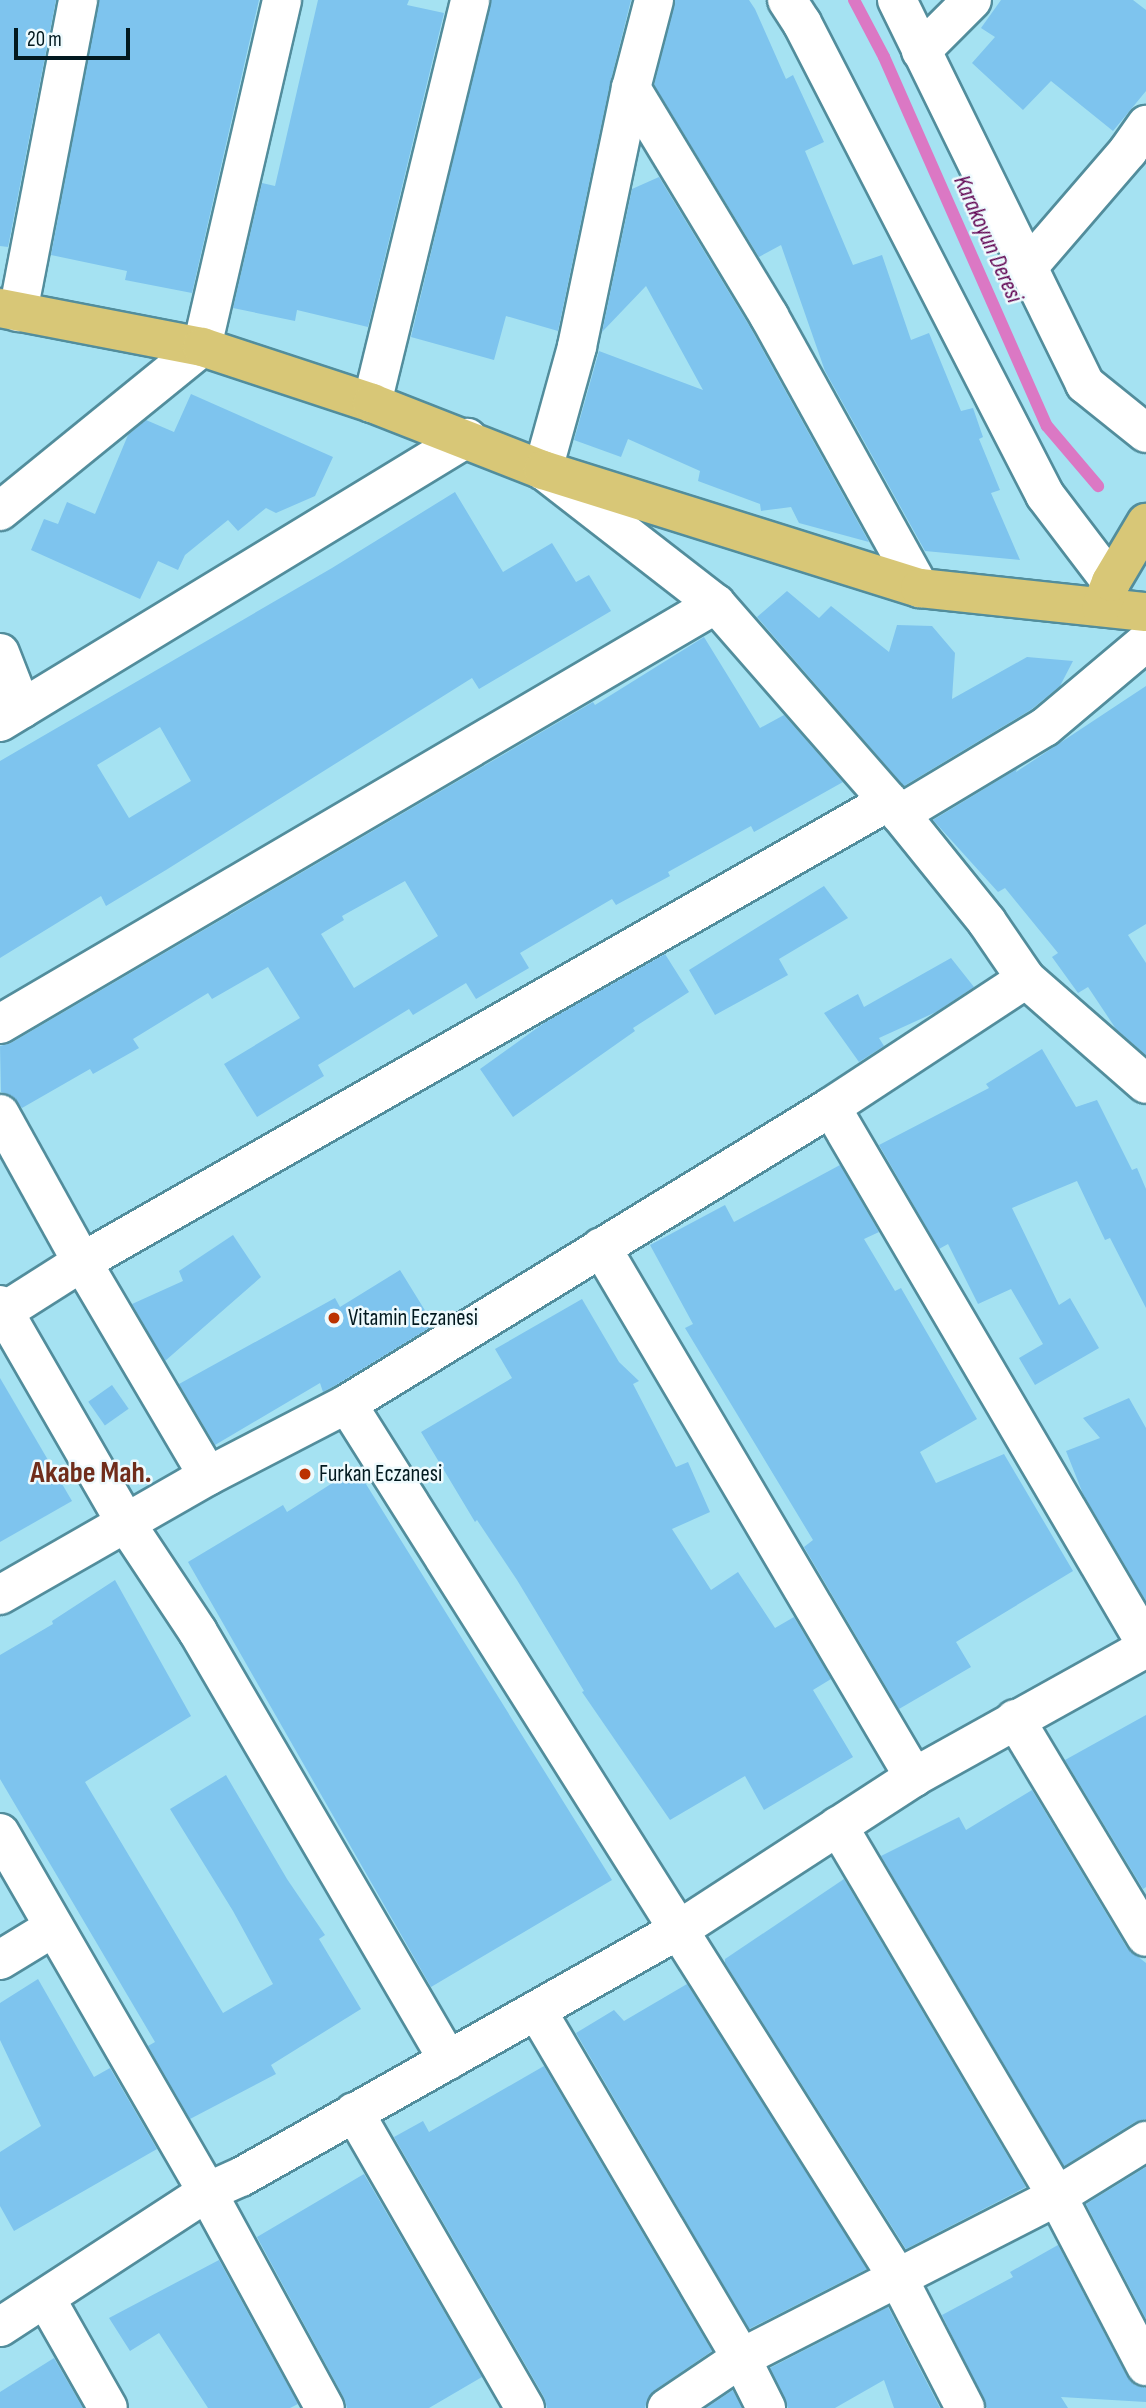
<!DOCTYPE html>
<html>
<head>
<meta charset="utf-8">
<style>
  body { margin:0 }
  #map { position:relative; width:1146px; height:2408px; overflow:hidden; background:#a5e2f2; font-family:"Sofia Sans Condensed",sans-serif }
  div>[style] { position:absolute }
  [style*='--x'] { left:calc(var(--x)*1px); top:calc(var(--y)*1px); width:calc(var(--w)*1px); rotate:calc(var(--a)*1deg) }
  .stream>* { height:12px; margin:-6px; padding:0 6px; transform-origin:6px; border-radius:6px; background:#db78c4 }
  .building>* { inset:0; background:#7ec4ee; transform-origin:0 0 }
  .roads { filter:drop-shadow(2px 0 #528d9c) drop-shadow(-2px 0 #528d9c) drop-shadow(0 2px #528d9c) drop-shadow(0 -2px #528d9c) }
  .minor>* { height:38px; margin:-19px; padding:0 19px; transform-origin:19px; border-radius:19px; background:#fff }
  .major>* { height:38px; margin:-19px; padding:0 19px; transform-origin:19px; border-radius:19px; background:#d8c777 }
  .dots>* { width:19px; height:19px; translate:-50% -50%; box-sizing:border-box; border:4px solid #eefafd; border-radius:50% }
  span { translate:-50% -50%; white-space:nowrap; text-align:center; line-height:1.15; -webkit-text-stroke:5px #eefafd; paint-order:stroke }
  .poi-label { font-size:23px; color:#02191f }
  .left { translate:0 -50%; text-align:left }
  .water-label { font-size:24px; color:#5e0050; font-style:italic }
  .district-label { font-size:30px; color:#702d1b; font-weight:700 }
  .scale { position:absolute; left:14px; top:28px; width:116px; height:32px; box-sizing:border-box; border:4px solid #02191f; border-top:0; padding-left:9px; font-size:21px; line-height:24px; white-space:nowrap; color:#02191f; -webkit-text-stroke:5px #eefafd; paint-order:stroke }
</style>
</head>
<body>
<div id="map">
  <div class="stream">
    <div style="--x:854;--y:0;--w:64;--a:62.2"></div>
    <div style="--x:884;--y:57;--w:403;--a:66.2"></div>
    <div style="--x:1047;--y:426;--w:79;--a:49.6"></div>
  </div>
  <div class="building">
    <div style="clip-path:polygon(0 0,56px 0,8px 247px,0 246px)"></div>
    <div style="clip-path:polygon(99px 0,259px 0,192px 293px,125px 280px,127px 271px,51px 255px)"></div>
    <div style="clip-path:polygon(318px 0,409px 0,407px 5px,444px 13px,368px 327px,297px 310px,295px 321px,233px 308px,262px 183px,275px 186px)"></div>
    <div style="clip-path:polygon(491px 0,631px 0,610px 84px,558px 331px,506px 316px,494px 360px,411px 337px)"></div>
    <div style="clip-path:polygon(675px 0,749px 0,755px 9px,786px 79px,793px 75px,824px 142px,805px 151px,853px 265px,882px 255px,911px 340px,929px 333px,961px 411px,973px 408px,983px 437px,979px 439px,1000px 490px,991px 493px,1020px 560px,925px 551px,825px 371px,781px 245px,759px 257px,654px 85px)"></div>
    <div style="clip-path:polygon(1001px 0,1133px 0,1146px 10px,1146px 91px,1113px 131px,1051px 81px,1023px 110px,972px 63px,995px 37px,981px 28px)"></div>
    <div style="clip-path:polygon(659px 177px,750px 327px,869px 542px,799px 523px,791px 507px,761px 511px,760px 504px,698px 481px,700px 471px,628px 439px,621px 457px,574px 440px,599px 351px,703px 390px,646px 286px,602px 332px,632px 189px)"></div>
    <div style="clip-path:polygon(191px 394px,333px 457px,315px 496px,276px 513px,266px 508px,238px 531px,228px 520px,185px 555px,178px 570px,158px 561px,140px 599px,31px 550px,44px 519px,58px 524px,67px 502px,95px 514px,128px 435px,146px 420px,174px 432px)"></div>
    <div style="clip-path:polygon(evenodd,455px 492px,503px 572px,552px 543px,576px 582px,589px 575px,611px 611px,479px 689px,472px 678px,166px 870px,106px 906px,101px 896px,0 958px,0 761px,332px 568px,455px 492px,160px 727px,191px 781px,129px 818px,97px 765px,160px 727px)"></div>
    <div style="clip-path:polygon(787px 591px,819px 618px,831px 606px,889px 652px,897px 625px,932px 626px,955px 653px,952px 699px,1027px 657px,1073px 661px,1060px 686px,1032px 709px,904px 786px,757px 617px)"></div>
    <div style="clip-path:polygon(evenodd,704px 637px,760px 728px,784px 715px,843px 782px,754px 832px,751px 826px,668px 872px,670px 876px,616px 905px,612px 899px,520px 953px,529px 968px,476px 999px,466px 983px,413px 1015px,409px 1009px,318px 1065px,324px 1076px,257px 1117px,224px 1064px,300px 1018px,268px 967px,212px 999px,208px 993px,133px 1039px,139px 1048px,93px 1074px,90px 1069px,22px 1108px,12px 1096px,1px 1092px,0 1046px,11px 1043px,593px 702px,595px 705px,704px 637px,405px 881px,438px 936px,354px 988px,321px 934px,344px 920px,342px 916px,405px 881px)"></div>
    <div style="clip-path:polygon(1146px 686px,1146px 924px,1128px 935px,1146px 963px,1146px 1055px,1116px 1029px,1088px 987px,1078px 993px,1052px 957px,1058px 953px,1005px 888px,998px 892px,933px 820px,1017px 769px,1016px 772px)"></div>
    <div style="clip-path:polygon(824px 886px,848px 918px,779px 959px,788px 975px,715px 1015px,689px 970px)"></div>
    <div style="clip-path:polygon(665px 954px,689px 992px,633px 1028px,635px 1031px,513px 1117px,480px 1069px,544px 1023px)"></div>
    <div style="clip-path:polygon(951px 958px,974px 987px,936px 1012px,879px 1038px,884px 1046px,859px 1062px,824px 1013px,858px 994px,864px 1007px)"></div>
    <div style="clip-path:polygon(1042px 1049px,1076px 1107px,1097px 1100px,1132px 1170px,1137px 1168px,1146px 1189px,1146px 1308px,1110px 1238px,1105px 1240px,1077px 1181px,1012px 1208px,1059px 1305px,1070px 1298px,1099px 1348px,1035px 1385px,1019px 1358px,1043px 1344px,1011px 1289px,978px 1304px,948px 1244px,939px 1249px,879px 1145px,989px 1088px,986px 1084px)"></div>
    <div style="clip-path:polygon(840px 1165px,879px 1232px,864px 1239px,895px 1291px,901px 1288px,977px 1419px,920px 1452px,936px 1483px,1004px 1454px,1073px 1571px,956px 1642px,971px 1667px,899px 1709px,804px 1547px,813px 1540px,685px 1328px,693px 1324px,650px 1245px,725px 1205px,734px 1222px)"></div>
    <div style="clip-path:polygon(233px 1235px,261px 1277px,165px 1361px,132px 1304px,183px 1281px,179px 1271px)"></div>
    <div style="clip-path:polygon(400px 1270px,434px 1325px,336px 1385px,323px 1392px,320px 1383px,215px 1445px,179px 1384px,335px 1298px,340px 1307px)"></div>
    <div style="clip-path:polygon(582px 1299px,619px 1362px,639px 1381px,633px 1384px,676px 1467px,688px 1462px,710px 1512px,672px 1529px,711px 1590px,738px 1572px,775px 1628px,794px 1617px,831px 1679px,813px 1690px,853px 1757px,764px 1810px,745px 1776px,670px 1820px,582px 1692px,584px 1691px,517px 1580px,477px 1520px,475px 1522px,421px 1432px,512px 1378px,495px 1349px)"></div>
    <div style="clip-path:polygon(0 1378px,72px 1501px,0 1542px)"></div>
    <div style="left:112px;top:1385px;width:29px;height:29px;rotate:55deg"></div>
    <div style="clip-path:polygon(1129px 1398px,1146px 1428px,1146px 1601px,1083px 1494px,1066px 1451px,1100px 1438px,1083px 1418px)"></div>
    <div style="clip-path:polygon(356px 1468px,612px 1880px,431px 1987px,188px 1562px,283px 1505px,287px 1512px)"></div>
    <div style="clip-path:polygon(115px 1580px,191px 1716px,85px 1782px,223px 2013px,273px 1984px,233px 1911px,170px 1809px,226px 1775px,287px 1879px,325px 1935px,319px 1939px,361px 2009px,271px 2065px,276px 2074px,190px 2119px,148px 2046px,155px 2042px,0 1779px,0 1655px,53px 1624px,52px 1621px)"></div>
    <div style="clip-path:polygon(1146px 1715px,1146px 1887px,1143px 1889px,1065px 1760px)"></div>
    <div style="clip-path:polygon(1032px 1790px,1127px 1948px,1146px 1963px,1146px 2119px,1135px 2122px,1064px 2166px,881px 1856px,959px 1817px,966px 1830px)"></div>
    <div style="clip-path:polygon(844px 1879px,1026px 2187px,906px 2249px,725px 1963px,725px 1959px)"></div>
    <div style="clip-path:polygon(38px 1979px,94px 2077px,110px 2068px,157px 2149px,14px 2231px,0 2206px,0 2152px,41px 2126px,0 2040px,0 2003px)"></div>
    <div style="clip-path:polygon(687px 1984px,867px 2269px,749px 2329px,576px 2033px,614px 2010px,624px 2021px)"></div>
    <div style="clip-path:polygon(544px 2066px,712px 2351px,655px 2390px,648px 2398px,645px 2408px,547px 2408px,544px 2397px,394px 2137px,423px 2121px,429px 2132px)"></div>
    <div style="clip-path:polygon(1146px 2167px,1146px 2319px,1086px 2204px)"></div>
    <div style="clip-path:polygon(364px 2174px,482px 2377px,429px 2408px,347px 2408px,344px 2398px,257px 2237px)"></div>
    <div style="clip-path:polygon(1058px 2245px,1127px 2376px,1135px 2385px,1146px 2388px,1146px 2402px,1061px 2397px,1068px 2408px,987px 2408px,942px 2315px,1013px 2277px,1010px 2272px)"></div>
    <div style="clip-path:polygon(219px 2260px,298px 2404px,290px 2408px,208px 2408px,159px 2333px,130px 2351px,109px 2318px)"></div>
    <div style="clip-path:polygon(888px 2307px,940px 2408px,894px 2408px,884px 2380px,835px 2408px,788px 2408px,770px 2368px)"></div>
    <div style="clip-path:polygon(54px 2358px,83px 2408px,0 2408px,0 2392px)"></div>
    <div style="clip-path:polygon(733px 2390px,742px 2408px,706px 2408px)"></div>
  </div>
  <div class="roads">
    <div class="minor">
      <div style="--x:654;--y:0;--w:91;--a:104.6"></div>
      <div style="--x:631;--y:88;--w:265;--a:101.8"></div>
      <div style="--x:577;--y:347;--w:128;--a:105.5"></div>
      <div style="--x:543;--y:470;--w:219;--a:37.8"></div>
      <div style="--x:716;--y:604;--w:279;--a:48.8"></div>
      <div style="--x:900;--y:814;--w:139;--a:51.1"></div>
      <div style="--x:987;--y:922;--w:69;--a:55.6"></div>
      <div style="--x:1026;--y:979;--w:159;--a:41.2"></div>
      <div style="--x:787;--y:0;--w:27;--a:57"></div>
      <div style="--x:802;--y:23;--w:531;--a:62.76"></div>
      <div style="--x:1045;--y:495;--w:109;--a:52.8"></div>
      <div style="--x:897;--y:0;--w:428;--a:63.9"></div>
      <div style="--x:1085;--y:384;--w:78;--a:38.8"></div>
      <div style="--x:921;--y:51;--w:72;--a:-45"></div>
      <div style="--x:631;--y:88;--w:267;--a:58.8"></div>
      <div style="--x:769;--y:316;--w:311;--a:61"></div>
      <div style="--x:1028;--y:267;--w:153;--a:-49.2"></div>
      <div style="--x:1128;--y:151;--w:32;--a:-55"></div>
      <div style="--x:18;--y:312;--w:318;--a:-79.1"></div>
      <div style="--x:372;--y:403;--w:415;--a:-76.3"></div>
      <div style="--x:0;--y:511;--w:260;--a:-39.1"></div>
      <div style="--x:202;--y:347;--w:356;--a:-77"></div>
      <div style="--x:0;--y:653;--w:60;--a:68.6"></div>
      <div style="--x:0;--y:722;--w:547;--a:-31.31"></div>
      <div style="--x:900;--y:814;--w:169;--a:-31"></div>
      <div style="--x:1045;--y:727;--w:132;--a:-40.1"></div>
      <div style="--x:0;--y:1024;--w:830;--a:-30.4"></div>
      <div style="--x:831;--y:1107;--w:623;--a:59.6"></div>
      <div style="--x:0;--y:1114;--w:169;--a:61"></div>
      <div style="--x:82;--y:1262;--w:248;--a:59.5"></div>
      <div style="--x:601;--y:1247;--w:616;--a:59.44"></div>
      <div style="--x:0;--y:1305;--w:254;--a:60"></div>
      <div style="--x:127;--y:1525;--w:128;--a:56.4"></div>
      <div style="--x:198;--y:1632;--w:496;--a:59.7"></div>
      <div style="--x:0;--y:1314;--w:97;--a:-32.4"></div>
      <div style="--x:82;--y:1262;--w:929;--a:-29.74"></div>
      <div style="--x:347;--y:1404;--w:1033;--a:57.77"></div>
      <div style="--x:898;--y:2278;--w:146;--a:62.7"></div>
      <div style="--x:0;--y:1595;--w:240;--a:-29.8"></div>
      <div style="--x:208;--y:1476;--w:157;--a:-27.4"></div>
      <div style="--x:347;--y:1404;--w:568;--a:-31.53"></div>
      <div style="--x:831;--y:1107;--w:233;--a:-33.3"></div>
      <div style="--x:1015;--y:1719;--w:254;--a:59"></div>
      <div style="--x:838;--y:1826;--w:430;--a:59.4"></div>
      <div style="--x:1057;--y:2196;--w:192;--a:62.4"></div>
      <div style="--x:0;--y:1833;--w:414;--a:60"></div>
      <div style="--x:207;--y:2192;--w:246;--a:61.4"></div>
      <div style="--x:0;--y:1960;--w:63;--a:-31.4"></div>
      <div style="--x:537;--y:2011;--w:403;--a:59.5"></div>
      <div style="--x:741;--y:2358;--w:56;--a:63.4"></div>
      <div style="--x:354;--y:2112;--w:342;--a:60"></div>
      <div style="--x:46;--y:2299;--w:125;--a:60.4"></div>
      <div style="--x:0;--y:2327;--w:247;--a:-33.1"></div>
      <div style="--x:207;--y:2192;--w:37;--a:-24"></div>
      <div style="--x:241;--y:2177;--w:504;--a:-29.46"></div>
      <div style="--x:680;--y:1929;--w:279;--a:-33"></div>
      <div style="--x:914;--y:1777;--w:265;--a:-29.1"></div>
      <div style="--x:667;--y:2408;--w:89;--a:-34"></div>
      <div style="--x:741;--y:2358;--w:355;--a:-27.1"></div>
      <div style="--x:1057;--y:2196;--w:105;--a:-31.7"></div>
    </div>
    <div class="major">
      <div style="--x:0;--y:308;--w:206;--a:10.9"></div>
      <div style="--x:202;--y:347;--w:179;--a:18.2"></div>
      <div style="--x:372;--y:403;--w:184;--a:21.4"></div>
      <div style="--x:543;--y:470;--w:395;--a:17.4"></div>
      <div style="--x:920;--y:588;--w:227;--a:6.1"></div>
      <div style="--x:1101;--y:607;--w:27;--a:-68"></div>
      <div style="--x:1111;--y:582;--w:69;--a:-59.3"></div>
    </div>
  </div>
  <div class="dots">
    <div style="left:334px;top:1318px;background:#bb3200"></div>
    <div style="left:305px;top:1474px;background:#bb3200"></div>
  </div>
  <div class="poi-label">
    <span class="left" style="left:348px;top:1318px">Vitamin Eczanesi</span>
    <span class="left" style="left:319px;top:1474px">Furkan Eczanesi</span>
  </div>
  <div class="water-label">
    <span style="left:988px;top:239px;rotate:66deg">Karakoyun Deresi</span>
  </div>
  <div class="district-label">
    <span style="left:91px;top:1473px">Akabe Mah.</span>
  </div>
  <div class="scale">20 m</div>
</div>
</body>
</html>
